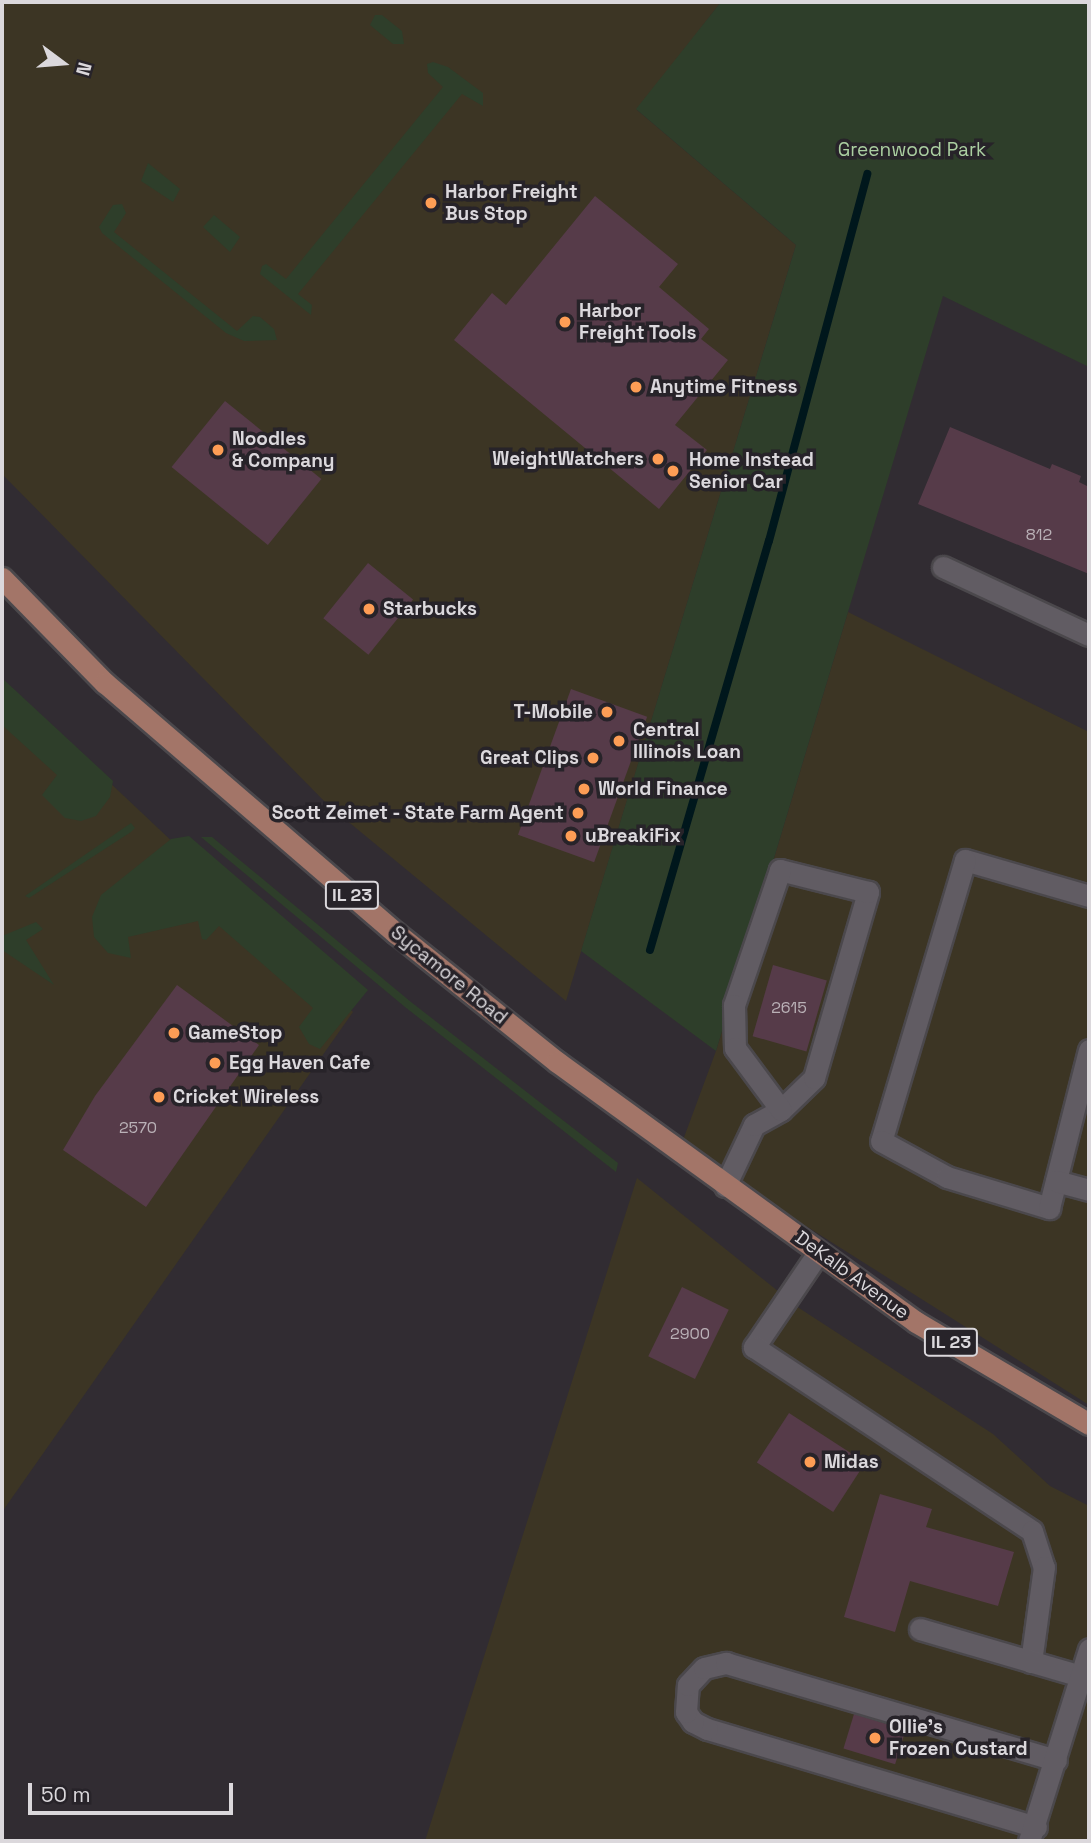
<!DOCTYPE html>
<html>
<head>
<meta charset="utf-8">
<style>
  body { margin:0 }
  #map { position:relative; width:1091px; height:1843px; overflow:hidden; background:#312c32; font-family:"Space Grotesk",sans-serif }
  div>[style] { position:absolute }
  [style*='--x'] { left:calc(var(--x)*1px); top:calc(var(--y)*1px); width:calc(var(--w)*1px); rotate:calc(var(--a)*1deg) }
  .commercial>* { inset:0; background:#3c3524 }
  .green>* { inset:0; background:#2e3e2a }
  .stream>* { height:8px; margin:-4px; padding:0 4px; transform-origin:4px; border-radius:4px; background:#00171c }
  .building>* { inset:0; background:#563b49; transform-origin:0 0 }
  .roads { filter:drop-shadow(2px 0 #4b484c) drop-shadow(-2px 0 #4b484c) drop-shadow(0 2px #4b484c) drop-shadow(0 -2px #4b484c) }
  .minor>* { height:21px; margin:-10.5px; padding:0 10.5px; transform-origin:10.5px; border-radius:10.5px; background:#615c63 }
  .major>* { height:21px; margin:-10.5px; padding:0 10.5px; transform-origin:10.5px; border-radius:10.5px; background:#a37568 }
  .dots>* { width:19px; height:19px; translate:-50% -50%; box-sizing:border-box; border:4px solid #272329; border-radius:50% }
  span { translate:-50% -50%; white-space:nowrap; text-align:center; line-height:1.15; -webkit-text-stroke:7px #272329; paint-order:stroke }
  .number-label { font-size:16px; color:#bab1b7 }
  .number-label span { -webkit-text-stroke-width:0 }
  .shield-label span { padding:2px 5px; background:#272329; border:2px solid; border-radius:5px; -webkit-text-stroke-width:0 }
  .shield-label { font-size:18px; color:#dbd8dc; font-weight:700 }
  .park-label { font-size:19px; color:#abcfa1 }
  .poi-label { font-size:19px; color:#dbd8dc; font-weight:700 }
  .left { translate:0 -50%; text-align:left }
  .right { translate:-100% -50%; text-align:right }
  .street-label { font-size:19px; color:#dbd8dc }
  .frame { position:absolute; inset:0; border:4px solid #dbd8dc; pointer-events:none }
  .north { position:absolute; left:28px; top:28px; width:70px; height:70px; -webkit-text-stroke:5px #272329; paint-order:stroke; rotate:106deg; font-size:19px; font-weight:700; line-height:28px; text-align:center; color:#dbd8dc }
  .north::after { content:''; display:block; margin:auto; width:24px; height:32px; background:#dbd8dc; clip-path:polygon(50% 0,100% 100%,50% 72%,0 100%) }
  .scale { position:absolute; left:28px; top:1783px; width:205px; height:32px; box-sizing:border-box; border:4px solid #dbd8dc; border-top:0; padding-left:9px; font-size:21px; line-height:24px; white-space:nowrap; color:#dbd8dc; -webkit-text-stroke:5px #272329; paint-order:stroke }
</style>
</head>
<body>
<div id="map">
  <div class="commercial">
    <div style="clip-path:polygon(2px 2px,721px 2px,637px 110px,796px 245px,566px 1001px,328px 805px,2px 474px)"></div>
    <div style="clip-path:polygon(848px 612px,1089px 732px,1089px 1405px,798px 1221px,683px 1140px,716px 1051px)"></div>
    <div style="clip-path:polygon(2px 681px,353px 1012px,2px 1512px)"></div>
    <div style="clip-path:polygon(637px 1178px,799px 1308px,993px 1434px,1050px 1486px,1089px 1506px,1089px 1841px,425px 1841px)"></div>
  </div>
  <div class="green">
    <div style="clip-path:polygon(721px 2px,1089px 2px,1089px 367px,943px 296px,716px 1051px,581px 951px,796px 245px,636px 109px)"></div>
    <div style="clip-path:polygon(375px 15px,382px 15px,402px 31px,404px 44px,393px 44px,370px 25px)"></div>
    <div style="clip-path:polygon(433px 62px,448px 67px,483px 93px,483px 106px,462px 94px,298px 294px,312px 305px,311px 315px,260px 274px,262px 266px,266px 264px,286px 279px,443px 87px,428px 73px,427px 64px)"></div>
    <div style="clip-path:polygon(148px 163px,180px 189px,173px 202px,141px 181px)"></div>
    <div style="clip-path:polygon(122px 204px,126px 213px,114px 232px,237px 331px,253px 316px,260px 317px,274px 329px,277px 340px,244px 341px,226px 333px,102px 233px,99px 227px,113px 205px)"></div>
    <div style="clip-path:polygon(214px 215px,240px 237px,230px 252px,203px 227px)"></div>
    <div style="clip-path:polygon(2px 678px,113px 781px,110px 797px,96px 816px,81px 821px,65px 818px,42px 795px,57px 775px,2px 725px)"></div>
    <div style="clip-path:polygon(131px 823px,135px 828px,131px 832px,29px 898px,25px 896px)"></div>
    <div style="clip-path:polygon(189px 836px,368px 990px,320px 1049px,309px 1044px,299px 1027px,313px 1008px,219px 926px,206px 940px,202px 939px,198px 921px,128px 937px,131px 958px,108px 953px,94px 937px,92px 917px,101px 895px,171px 839px)"></div>
    <div style="clip-path:polygon(201px 837px,212px 837px,411px 1002px,618px 1163px,616px 1172px,405px 1007px)"></div>
    <div style="clip-path:polygon(36px 922px,43px 929px,26px 940px,54px 985px,2px 950px,2px 936px)"></div>
  </div>
  <div class="stream">
    <div style="--x:650;--y:950;--w:426;--a:-73.8"></div>
    <div style="--x:769;--y:541;--w:380;--a:-75"></div>
  </div>
  <div class="building">
    <div style="clip-path:polygon(595px 196px,678px 264px,659px 287px,709px 329px,701px 339px,728px 360px,675px 425px,707px 450px,659px 509px,454px 340px,492px 293px,506px 305px)"></div>
    <div style="left:225px;top:401px;width:124px;height:85px;rotate:39deg"></div>
    <div style="clip-path:polygon(950px 427px,1050px 469px,1052px 464px,1081px 476px,1079px 482px,1089px 487px,1089px 574px,918px 504px)"></div>
    <div style="left:368px;top:563px;width:58px;height:71px;rotate:39deg"></div>
    <div style="left:571px;top:689px;width:81px;height:155px;rotate:20deg"></div>
    <div style="left:773px;top:965px;width:56px;height:74px;rotate:16deg"></div>
    <div style="clip-path:polygon(177px 985px,259px 1045px,146px 1207px,63px 1150px,95px 1096px)"></div>
    <div style="left:682px;top:1287px;width:52px;height:77px;rotate:26deg"></div>
    <div style="left:789px;top:1413px;width:91px;height:59px;rotate:33deg"></div>
    <div style="clip-path:polygon(880px 1494px,932px 1509px,926px 1527px,1014px 1552px,998px 1606px,910px 1581px,895px 1632px,844px 1617px)"></div>
    <div style="left:854px;top:1714px;width:54px;height:36px;rotate:17deg"></div>
  </div>
  <div class="roads">
    <div class="minor">
      <div style="--x:943;--y:567;--w:161;--a:25"></div>
      <div style="--x:1089;--y:896;--w:129;--a:-163.8"></div>
      <div style="--x:965;--y:860;--w:293;--a:106.6"></div>
      <div style="--x:881;--y:1141;--w:75;--a:28.6"></div>
      <div style="--x:947;--y:1177;--w:107;--a:16.9"></div>
      <div style="--x:1049;--y:1208;--w:163;--a:-75.8"></div>
      <div style="--x:1056;--y:1181;--w:34;--a:15"></div>
      <div style="--x:725;--y:1186;--w:68;--a:-64.6"></div>
      <div style="--x:754;--y:1125;--w:31;--a:-29"></div>
      <div style="--x:781;--y:1110;--w:46;--a:-44.1"></div>
      <div style="--x:814;--y:1078;--w:194;--a:-73.8"></div>
      <div style="--x:868;--y:892;--w:91;--a:-166"></div>
      <div style="--x:780;--y:870;--w:143;--a:108.8"></div>
      <div style="--x:734;--y:1005;--w:43;--a:88.7"></div>
      <div style="--x:735;--y:1048;--w:77;--a:53.4"></div>
      <div style="--x:818;--y:1253;--w:114;--a:124.2"></div>
      <div style="--x:754;--y:1347;--w:333;--a:33.5"></div>
      <div style="--x:1032;--y:1531;--w:38;--a:72"></div>
      <div style="--x:1044;--y:1567;--w:96;--a:97.8"></div>
      <div style="--x:920;--y:1629;--w:168;--a:16.3"></div>
      <div style="--x:1036;--y:1827;--w:343;--a:-163.4"></div>
      <div style="--x:707;--y:1729;--w:16;--a:-153"></div>
      <div style="--x:693;--y:1722;--w:12;--a:-125"></div>
      <div style="--x:686;--y:1712;--w:27;--a:-86"></div>
      <div style="--x:688;--y:1685;--w:23;--a:-47"></div>
      <div style="--x:704;--y:1668;--w:23;--a:-13"></div>
      <div style="--x:726;--y:1663;--w:344;--a:16.4"></div>
      <div style="--x:1029;--y:1841;--w:201;--a:-72.6"></div>
    </div>
    <div class="major">
      <div style="--x:2;--y:578;--w:147;--a:45.6"></div>
      <div style="--x:105;--y:683;--w:384;--a:40.7"></div>
      <div style="--x:396;--y:933;--w:206;--a:38.7"></div>
      <div style="--x:557;--y:1062;--w:443;--a:35.9"></div>
      <div style="--x:916;--y:1322;--w:201;--a:30.5"></div>
    </div>
  </div>
  <div class="dots">
    <div style="left:431px;top:203px;background:#fd9d55"></div>
    <div style="left:565px;top:322px;background:#fd9d55"></div>
    <div style="left:636px;top:387px;background:#fd9d55"></div>
    <div style="left:218px;top:450px;background:#fd9d55"></div>
    <div style="left:658px;top:459px;background:#fd9d55"></div>
    <div style="left:673px;top:471px;background:#fd9d55"></div>
    <div style="left:369px;top:609px;background:#fd9d55"></div>
    <div style="left:607px;top:712px;background:#fd9d55"></div>
    <div style="left:619px;top:741px;background:#fd9d55"></div>
    <div style="left:593px;top:758px;background:#fd9d55"></div>
    <div style="left:584px;top:789px;background:#fd9d55"></div>
    <div style="left:578px;top:813px;background:#fd9d55"></div>
    <div style="left:571px;top:836px;background:#fd9d55"></div>
    <div style="left:174px;top:1033px;background:#fd9d55"></div>
    <div style="left:215px;top:1063px;background:#fd9d55"></div>
    <div style="left:159px;top:1097px;background:#fd9d55"></div>
    <div style="left:810px;top:1462px;background:#fd9d55"></div>
    <div style="left:875px;top:1738px;background:#fd9d55"></div>
  </div>
  <div class="number-label">
    <span style="left:1039px;top:535px">812</span>
    <span style="left:789px;top:1008px">2615</span>
    <span style="left:138px;top:1128px">2570</span>
    <span style="left:690px;top:1334px">2900</span>
  </div>
  <div class="shield-label">
    <span style="left:352px;top:895px">IL 23</span>
    <span style="left:951px;top:1342px">IL 23</span>
  </div>
  <div class="park-label">
    <span style="left:912px;top:150px">Greenwood Park</span>
  </div>
  <div class="poi-label">
    <span class="left" style="left:445px;top:203px">Harbor Freight<br>Bus Stop</span>
    <span class="left" style="left:579px;top:322px">Harbor<br>Freight Tools</span>
    <span class="left" style="left:650px;top:387px">Anytime Fitness</span>
    <span class="left" style="left:232px;top:450px">Noodles<br>&amp; Company</span>
    <span class="right" style="left:644px;top:459px">WeightWatchers</span>
    <span class="left" style="left:689px;top:471px">Home Instead<br>Senior Car</span>
    <span class="left" style="left:383px;top:609px">Starbucks</span>
    <span class="right" style="left:593px;top:712px">T-Mobile</span>
    <span class="left" style="left:633px;top:741px">Central<br>Illinois Loan</span>
    <span class="right" style="left:579px;top:758px">Great Clips</span>
    <span class="left" style="left:598px;top:789px">World Finance</span>
    <span class="right" style="left:564px;top:813px">Scott Zeimet - State Farm Agent</span>
    <span class="left" style="left:585px;top:836px">uBreakiFix</span>
    <span class="left" style="left:188px;top:1033px">GameStop</span>
    <span class="left" style="left:229px;top:1063px">Egg Haven Cafe</span>
    <span class="left" style="left:173px;top:1097px">Cricket Wireless</span>
    <span class="left" style="left:824px;top:1462px">Midas</span>
    <span class="left" style="left:889px;top:1738px">Ollie's<br>Frozen Custard</span>
  </div>
  <div class="street-label">
    <span style="left:449px;top:975px;rotate:39deg">Sycamore Road</span>
    <span style="left:852px;top:1275px;rotate:36deg">DeKalb Avenue</span>
  </div>
  <div class="frame"></div>
  <div class="north">N</div>
  <div class="scale">50 m</div>
</div>
</body>
</html>
